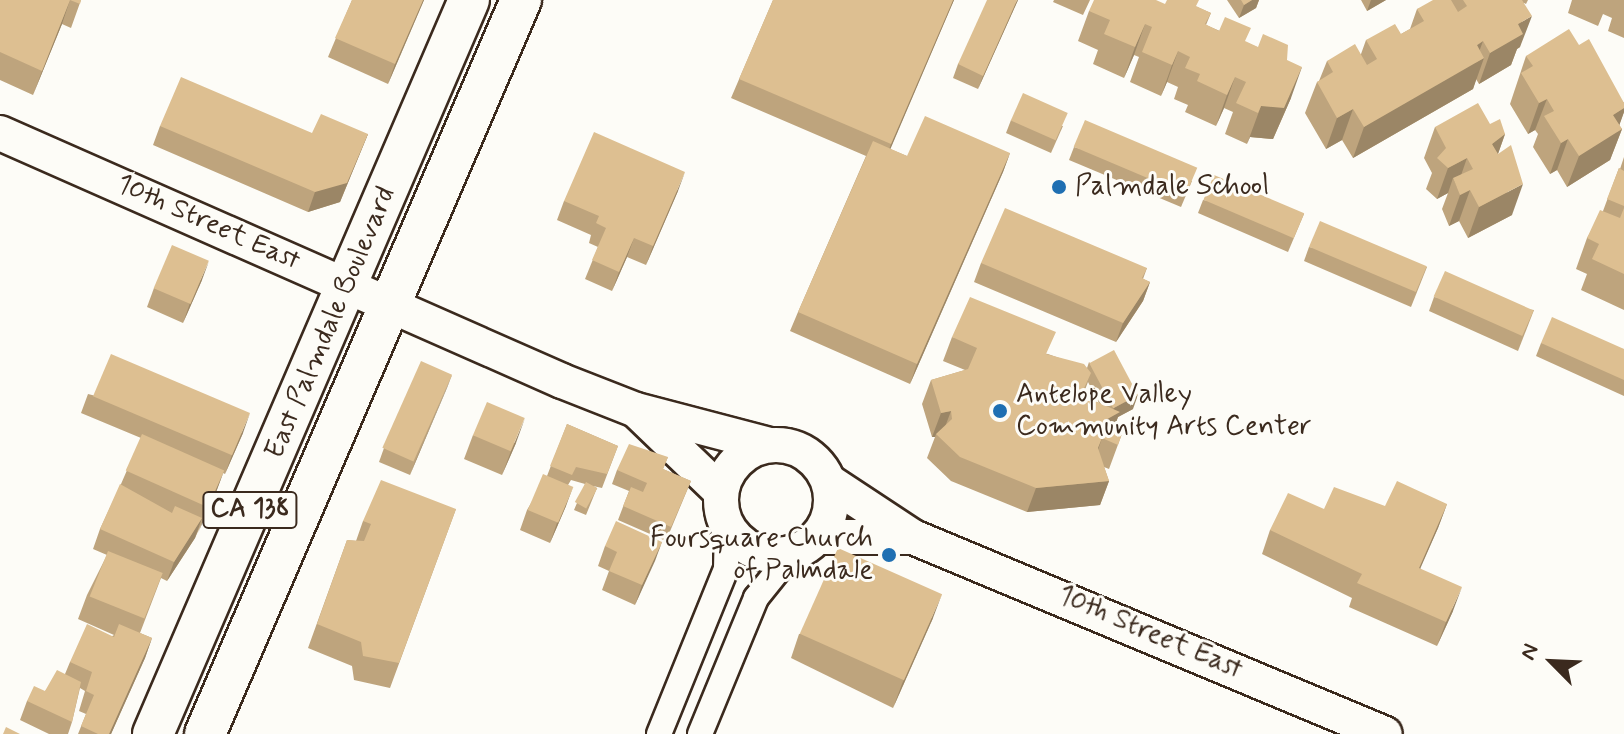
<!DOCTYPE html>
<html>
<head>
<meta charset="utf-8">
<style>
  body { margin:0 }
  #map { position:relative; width:1624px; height:734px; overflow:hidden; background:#fdfcf7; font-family:Mynerve,sans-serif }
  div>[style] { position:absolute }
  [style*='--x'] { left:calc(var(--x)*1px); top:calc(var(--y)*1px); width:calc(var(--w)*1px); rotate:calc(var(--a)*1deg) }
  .roads { filter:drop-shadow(2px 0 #3b2a1e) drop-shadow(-2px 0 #3b2a1e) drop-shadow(0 2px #3b2a1e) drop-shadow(0 -2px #3b2a1e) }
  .minor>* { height:24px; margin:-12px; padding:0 12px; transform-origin:12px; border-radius:12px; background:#fdfcf7 }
  .secondary>* { height:34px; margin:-17px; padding:0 17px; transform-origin:17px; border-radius:17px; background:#fdfcf7 }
  .secondary>.ring { margin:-17px; padding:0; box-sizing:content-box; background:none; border:34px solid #fdfcf7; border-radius:50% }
  .trunk>* { height:40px; margin:-20px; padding:0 20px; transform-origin:20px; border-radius:20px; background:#fdfcf7 }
  .wall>* { inset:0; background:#bea47d }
  .shaded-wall>* { inset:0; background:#9b8666 }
  .building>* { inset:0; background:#ddbf91; transform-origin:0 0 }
  .dots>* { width:22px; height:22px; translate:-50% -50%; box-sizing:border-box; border:4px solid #fdfcf7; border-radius:50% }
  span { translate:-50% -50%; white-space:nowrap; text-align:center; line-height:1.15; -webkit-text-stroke:6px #fdfcf7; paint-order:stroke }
  .shield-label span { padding:2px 6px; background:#fdfcf7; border:2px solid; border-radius:6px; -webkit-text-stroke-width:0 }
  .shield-label { font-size:26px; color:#3b2a1e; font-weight:700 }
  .poi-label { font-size:28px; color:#3b2a1e }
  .left { translate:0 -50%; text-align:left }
  .right { translate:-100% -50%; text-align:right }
  .street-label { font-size:28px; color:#3b2a1e }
  .north { position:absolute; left:1512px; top:622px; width:80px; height:80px; -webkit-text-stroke:6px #fdfcf7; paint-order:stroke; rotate:294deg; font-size:22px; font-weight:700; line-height:32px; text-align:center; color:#3b2a1e }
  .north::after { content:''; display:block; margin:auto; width:28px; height:36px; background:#3b2a1e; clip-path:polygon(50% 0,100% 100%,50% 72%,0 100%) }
</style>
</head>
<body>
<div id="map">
  <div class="roads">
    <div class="minor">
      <div style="--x:659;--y:734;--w:178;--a:-67.9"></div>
      <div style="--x:726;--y:569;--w:43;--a:-88.7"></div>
      <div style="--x:700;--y:734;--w:147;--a:-67.6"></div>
      <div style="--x:756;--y:598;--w:59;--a:-51.2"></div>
    </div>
    <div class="secondary">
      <div style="--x:0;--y:133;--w:614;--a:23.81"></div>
      <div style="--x:562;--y:381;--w:79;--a:21.4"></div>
      <div style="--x:636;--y:410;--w:138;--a:14.7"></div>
      <div style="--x:639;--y:413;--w:114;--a:43.9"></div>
      <div class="ring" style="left:721px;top:445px;width:76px;height:76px"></div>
      <div style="--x:831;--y:483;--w:98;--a:33.4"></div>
      <div style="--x:913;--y:537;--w:511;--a:22.65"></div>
      <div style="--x:818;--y:537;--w:95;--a:0"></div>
    </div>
    <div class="trunk">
      <div style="--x:153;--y:734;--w:799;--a:-66.71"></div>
      <div style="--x:205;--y:734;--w:799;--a:-66.71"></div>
    </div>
  </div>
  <div class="wall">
    <div style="clip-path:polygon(0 0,81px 0,71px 28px,62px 24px,33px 95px,0 80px)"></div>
    <div style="clip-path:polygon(352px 0,424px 0,388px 84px,328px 57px)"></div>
    <div style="clip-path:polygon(773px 0,954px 0,890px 149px,907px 156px,1010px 153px,1003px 172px,910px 384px,790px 331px,798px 312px,866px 156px,731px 98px)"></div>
    <div style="clip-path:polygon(1018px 0,978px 89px,953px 78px,958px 64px)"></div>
    <div style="clip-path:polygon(1054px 0,1090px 0,1083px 15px,1053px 2px)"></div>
    <div style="clip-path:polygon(1227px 0,1259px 0,1256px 8px,1239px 18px)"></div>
    <div style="clip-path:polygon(1361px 0,1386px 0,1367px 11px)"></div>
    <div style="clip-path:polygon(1451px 0,1528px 0,1526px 4px,1524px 3px,1520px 47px,1517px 49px,1511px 65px,1479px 84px,1476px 79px,1473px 89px,1353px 158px,1342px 140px,1326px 149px,1305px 113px,1317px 82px,1319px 81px,1327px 61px,1361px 54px,1366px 40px,1401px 34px,1410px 29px,1417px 9px)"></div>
    <div style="clip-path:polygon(1572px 0,1624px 0,1624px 38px,1608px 31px,1612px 18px,1603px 14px,1598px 26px,1568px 13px)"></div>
    <div style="clip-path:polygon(1165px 4px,1197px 7px,1211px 13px,1206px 25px,1287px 60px,1291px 98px,1273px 139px,1250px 137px,1247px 144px,1225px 134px,1233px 112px,1224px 108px,1216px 126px,1185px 112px,1188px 105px,1174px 99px,1178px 87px,1167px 82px,1161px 96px,1130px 82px,1139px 57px,1134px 55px,1124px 78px,1093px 64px,1098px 50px,1078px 41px,1089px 11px)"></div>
    <div style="clip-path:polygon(1579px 45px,1624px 103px,1624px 112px,1619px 125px,1622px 129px,1610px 160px,1567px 187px,1557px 170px,1550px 174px,1533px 147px,1538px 134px,1535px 130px,1528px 134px,1510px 104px,1526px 56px)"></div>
    <div style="clip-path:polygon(1011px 120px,1063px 126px,1051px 153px,1006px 133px)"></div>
    <div style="clip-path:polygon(1490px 124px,1505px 134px,1498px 154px,1512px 215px,1468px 238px,1459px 221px,1449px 226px,1442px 209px,1448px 193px,1437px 199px,1426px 189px,1432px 173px,1424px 158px,1435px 127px)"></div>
    <div style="clip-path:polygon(160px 126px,312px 133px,368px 134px,340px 202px,308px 212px,153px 145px)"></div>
    <div style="clip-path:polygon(1074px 147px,1192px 181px,1181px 207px,1069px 160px)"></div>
    <div style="clip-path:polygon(1624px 157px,1624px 310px,1581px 290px,1587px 274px,1576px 269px,1587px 238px,1603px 211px,1619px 168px,1620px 169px)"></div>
    <div style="clip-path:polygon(678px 191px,646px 265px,627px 257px,612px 291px,585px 279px,598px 247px,589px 243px,591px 235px,557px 220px,564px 201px)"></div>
    <div style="clip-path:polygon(1203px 200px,1304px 214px,1288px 252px,1198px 213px)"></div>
    <div style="clip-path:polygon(1309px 247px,1427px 267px,1411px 307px,1304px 261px)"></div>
    <div style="clip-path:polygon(981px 263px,1147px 268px,1143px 279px,1150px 282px,1143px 301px,1116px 342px,974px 282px)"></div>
    <div style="clip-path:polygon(202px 280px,183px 323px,147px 307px,154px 288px)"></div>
    <div style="clip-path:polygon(1434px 297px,1534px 310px,1518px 351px,1429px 311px)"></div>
    <div style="clip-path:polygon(evenodd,952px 337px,1048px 354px,1087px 368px,1089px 362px,1133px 409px,1118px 417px,1114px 427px,1123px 431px,1109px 469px,1104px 467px,1109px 481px,1100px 505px,1027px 512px,951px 481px,927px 458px,935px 437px,932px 437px,922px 404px,931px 380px,965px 370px,943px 361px,952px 337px,1088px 382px,1099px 403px,1083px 395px,1088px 382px)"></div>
    <div style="clip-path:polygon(1541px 343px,1624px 349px,1624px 396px,1536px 356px)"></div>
    <div style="clip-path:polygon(452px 375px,410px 475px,379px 462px,384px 448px)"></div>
    <div style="clip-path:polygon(88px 394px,243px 433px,225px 474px,223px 473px,215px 495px,195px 538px,167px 581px,161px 578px,140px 633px,152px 638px,145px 658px,111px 734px,78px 734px,86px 714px,79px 711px,85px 691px,80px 688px,72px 722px,68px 734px,49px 734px,20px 720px,27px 701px,45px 691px,65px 674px,70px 662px,114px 635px,78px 619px,87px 595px,107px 555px,93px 549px,100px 529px,121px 484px,141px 438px,81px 413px)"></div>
    <div style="clip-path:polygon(567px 424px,618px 446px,602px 488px,593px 486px,597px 488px,586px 515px,574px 510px,585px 484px,571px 480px,568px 485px,566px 506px,550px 543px,520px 530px,527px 510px,547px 476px)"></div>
    <div style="clip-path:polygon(473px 435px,516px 443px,502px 475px,464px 459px)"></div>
    <div style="clip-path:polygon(668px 457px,663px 469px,691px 481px,666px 541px,618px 520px,629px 491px,612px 484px,617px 470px)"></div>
    <div style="clip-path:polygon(1447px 504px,1438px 528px,1420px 568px,1453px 611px,1437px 646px,1349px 607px,1352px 598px,1262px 554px,1270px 530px,1324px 509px)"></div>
    <div style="clip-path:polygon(456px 509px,390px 688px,354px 680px,352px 666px,308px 648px,347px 540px,356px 541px,363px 521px)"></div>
    <div style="clip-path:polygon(662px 542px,635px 605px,602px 590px,609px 571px,598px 566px,605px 546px)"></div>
    <div style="clip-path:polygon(933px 618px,893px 708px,791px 658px,799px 634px)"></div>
  </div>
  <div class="shaded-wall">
    <div style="clip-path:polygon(70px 0,62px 24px,33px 95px,42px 71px)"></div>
    <div style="clip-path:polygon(423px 0,424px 0,388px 84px,395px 64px)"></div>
    <div style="clip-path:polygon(953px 0,954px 0,884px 164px,891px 144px)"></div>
    <div style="clip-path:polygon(1017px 0,1018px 0,978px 89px,983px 76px)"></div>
    <div style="clip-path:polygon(1252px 0,1259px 0,1256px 8px,1239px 18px,1244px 5px)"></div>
    <div style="clip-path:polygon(1371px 0,1386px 0,1367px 11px)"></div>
    <div style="clip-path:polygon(1532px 16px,1520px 47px,1517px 49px,1511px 65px,1479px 84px,1490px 53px,1518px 24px)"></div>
    <div style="clip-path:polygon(1145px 24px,1134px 55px,1124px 78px,1135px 47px)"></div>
    <div style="clip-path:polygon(1483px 41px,1475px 63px,1484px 58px,1473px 89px,1353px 158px,1364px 127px)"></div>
    <div style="clip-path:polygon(1178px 51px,1167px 82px,1161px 96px,1172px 65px)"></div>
    <div style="clip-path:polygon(1302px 67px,1291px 98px,1273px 139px,1250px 137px,1247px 144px,1261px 106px)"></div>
    <div style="clip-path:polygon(1235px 77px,1224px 108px,1216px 126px,1227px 95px)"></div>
    <div style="clip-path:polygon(1547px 99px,1535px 130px,1528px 134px,1539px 103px)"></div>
    <div style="clip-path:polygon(1624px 108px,1624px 112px,1617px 132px,1622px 129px,1610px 160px,1567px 187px,1579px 156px,1613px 115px)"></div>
    <div style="clip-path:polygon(1353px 109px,1342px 140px,1326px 149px,1337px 118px)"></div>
    <div style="clip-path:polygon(368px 134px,340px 202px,308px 212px,315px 192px)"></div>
    <div style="clip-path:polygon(1505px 134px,1494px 165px,1492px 144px)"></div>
    <div style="clip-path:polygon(1568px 139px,1557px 170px,1550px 174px,1561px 143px)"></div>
    <div style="clip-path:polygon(1010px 153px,1003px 172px,910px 384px,917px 364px)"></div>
    <div style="clip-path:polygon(1467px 158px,1457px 187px,1453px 178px,1448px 193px,1437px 199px,1448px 168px)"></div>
    <div style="clip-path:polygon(685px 172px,678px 191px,646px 265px,653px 246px)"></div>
    <div style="clip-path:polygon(1523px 184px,1512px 215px,1468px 238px,1479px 207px)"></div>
    <div style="clip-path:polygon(1470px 190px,1459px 221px,1449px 226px,1460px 195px)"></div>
    <div style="clip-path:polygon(634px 238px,627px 257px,612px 291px,619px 272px)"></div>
    <div style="clip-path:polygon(209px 261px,202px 280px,183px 323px,190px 303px)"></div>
    <div style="clip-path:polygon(1150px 282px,1143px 301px,1116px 342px,1123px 323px)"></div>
    <div style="clip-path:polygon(452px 375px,447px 388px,410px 475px,415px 462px)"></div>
    <div style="clip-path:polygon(1138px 395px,1133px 409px,1118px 417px,1111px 436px,1102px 438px,1094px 462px,1102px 422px,1114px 408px)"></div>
    <div style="clip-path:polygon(951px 411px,942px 435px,936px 434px,935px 437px,932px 437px,941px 413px)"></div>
    <div style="clip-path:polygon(250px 413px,243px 433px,225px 474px,232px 455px)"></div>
    <div style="clip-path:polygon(525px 418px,516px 443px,502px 475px,511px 451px)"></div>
    <div style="clip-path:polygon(224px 471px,215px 495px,198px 533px,207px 509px)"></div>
    <div style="clip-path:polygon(1109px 481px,1100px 505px,1027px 512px,1036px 488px)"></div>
    <div style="clip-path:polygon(573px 487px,566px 506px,550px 543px,557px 523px)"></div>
    <div style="clip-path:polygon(1447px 504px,1438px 528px,1410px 592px,1419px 568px)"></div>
    <div style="clip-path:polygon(202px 518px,195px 538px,167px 581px,174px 562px)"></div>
    <div style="clip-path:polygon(662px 542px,655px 561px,635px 605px,642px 585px)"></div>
    <div style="clip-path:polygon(1462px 587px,1453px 611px,1437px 646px,1446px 622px)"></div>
    <div style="clip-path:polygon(942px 594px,933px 618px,893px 708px,902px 684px)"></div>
    <div style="clip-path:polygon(152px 638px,145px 658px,111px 734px,109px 734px)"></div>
  </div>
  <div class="building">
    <div style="clip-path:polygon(0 0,81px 0,80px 4px,70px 0,42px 71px,0 52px)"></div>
    <div style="clip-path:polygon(352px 0,423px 0,395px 64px,335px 38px)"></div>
    <div style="clip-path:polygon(773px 0,953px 0,891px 144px,739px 79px)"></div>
    <div style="clip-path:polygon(987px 0,1017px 0,983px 76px,958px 64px)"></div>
    <div style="clip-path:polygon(1094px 0,1156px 0,1165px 4px,1167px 0,1199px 0,1196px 6px,1211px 13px,1205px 24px,1219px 31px,1225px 17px,1251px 28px,1245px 41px,1258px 47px,1263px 34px,1288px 45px,1287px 60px,1302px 67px,1284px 108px,1261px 106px,1258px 113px,1236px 103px,1246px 82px,1235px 77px,1227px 95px,1197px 81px,1200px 74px,1185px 68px,1190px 57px,1178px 51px,1172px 65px,1142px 52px,1152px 27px,1145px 24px,1135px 47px,1104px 34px,1110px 20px,1089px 11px)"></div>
    <div style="clip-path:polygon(1241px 0,1252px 0,1244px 5px)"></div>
    <div style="clip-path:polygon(1433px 0,1451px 0,1458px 12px,1467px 6px,1463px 0,1522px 0,1532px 16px,1518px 24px,1523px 34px,1490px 53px,1483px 41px,1477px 45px,1484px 58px,1364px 127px,1353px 109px,1337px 118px,1317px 82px,1333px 72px,1327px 61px,1355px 44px,1367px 65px,1377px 59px,1366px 40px,1395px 24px,1401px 34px,1424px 21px,1417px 9px)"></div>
    <div style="clip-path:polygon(1569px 29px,1579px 45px,1589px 39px,1624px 103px,1624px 108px,1613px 115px,1622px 129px,1579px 156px,1568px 139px,1561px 143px,1544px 116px,1554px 111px,1547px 99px,1539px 103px,1521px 73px,1533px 66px,1526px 56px)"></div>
    <div style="clip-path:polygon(181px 77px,312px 133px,321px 114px,368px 134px,347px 183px,315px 192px,160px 126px)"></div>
    <div style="left:1023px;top:93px;width:49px;height:30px;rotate:24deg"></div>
    <div style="clip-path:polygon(1478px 103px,1490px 124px,1500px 119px,1505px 134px,1492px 144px,1498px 154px,1511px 145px,1523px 184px,1479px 207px,1470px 190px,1460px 195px,1453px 178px,1473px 169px,1467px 158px,1448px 168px,1437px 158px,1446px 148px,1435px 127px)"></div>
    <div style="clip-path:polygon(925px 116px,1010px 153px,917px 364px,798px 312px,873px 141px,907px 156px)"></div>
    <div style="left:1085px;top:120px;width:122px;height:29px;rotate:23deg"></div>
    <div style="clip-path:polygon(594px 132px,685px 172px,653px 246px,634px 238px,619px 272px,592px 260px,606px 228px,596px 223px,599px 216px,564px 201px)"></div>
    <div style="clip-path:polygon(1619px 168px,1624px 171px,1624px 206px,1607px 199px)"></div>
    <div style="left:1214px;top:175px;width:98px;height:27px;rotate:23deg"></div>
    <div style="clip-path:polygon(1005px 208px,1147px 268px,1142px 278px,1150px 282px,1123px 323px,981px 263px)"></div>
    <div style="clip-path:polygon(1624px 208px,1624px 274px,1592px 259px,1599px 244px,1587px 238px,1600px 210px,1620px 218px)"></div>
    <div style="left:1320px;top:221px;width:116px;height:28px;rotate:23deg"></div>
    <div style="left:172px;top:245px;width:40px;height:47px;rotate:23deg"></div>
    <div style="left:1445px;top:271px;width:97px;height:28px;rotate:24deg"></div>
    <div style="clip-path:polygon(970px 297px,1056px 332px,1046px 354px,1084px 364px,1091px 373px,1081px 395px,1120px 412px,1102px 422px,1123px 431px,1118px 445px,1102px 438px,1098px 448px,1109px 481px,1036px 488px,960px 457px,936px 434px,952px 419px,951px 411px,941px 413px,931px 380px,968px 369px,977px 348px,952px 337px)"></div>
    <div style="clip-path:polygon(1552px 317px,1624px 349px,1624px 380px,1541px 343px)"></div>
    <div style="left:1114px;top:350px;width:51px;height:28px;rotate:62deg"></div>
    <div style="left:111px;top:354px;width:151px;height:46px;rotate:23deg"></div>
    <div style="left:421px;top:361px;width:34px;height:95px;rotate:24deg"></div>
    <div style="left:487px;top:402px;width:41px;height:36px;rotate:23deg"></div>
    <div style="clip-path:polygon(567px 424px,618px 446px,607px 474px,576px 467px,572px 475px,550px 466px)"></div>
    <div style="left:142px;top:434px;width:90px;height:40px;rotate:24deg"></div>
    <div style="clip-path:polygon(629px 444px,668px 457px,663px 469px,691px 481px,671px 527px,623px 506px,631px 487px,643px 492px,647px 483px,617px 470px)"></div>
    <div style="left:543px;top:474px;width:33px;height:39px;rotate:23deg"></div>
    <div style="clip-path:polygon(381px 480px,456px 509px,399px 663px,363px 656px,361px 642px,317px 624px,347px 540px,364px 541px,371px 524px,363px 521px)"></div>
    <div style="clip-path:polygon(1397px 481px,1447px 504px,1419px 568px,1462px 587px,1446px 622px,1357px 583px,1362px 574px,1270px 530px,1288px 493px,1324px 509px,1334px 487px,1385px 506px)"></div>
    <div style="left:586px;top:482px;width:13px;height:23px;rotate:29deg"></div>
    <div style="clip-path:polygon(120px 484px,172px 513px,175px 506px,202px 518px,174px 562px,100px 529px)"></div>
    <div style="clip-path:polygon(616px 521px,662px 542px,642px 585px,609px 571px,617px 552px,605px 546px)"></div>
    <div style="left:838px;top:548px;width:114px;height:94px;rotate:24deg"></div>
    <div style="left:108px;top:551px;width:59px;height:49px;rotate:22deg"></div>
    <div style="clip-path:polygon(87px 624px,114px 637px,119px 624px,152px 638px,109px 734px,98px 734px,81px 726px,94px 695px,86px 691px,92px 672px,70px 662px)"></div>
    <div style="clip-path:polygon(57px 670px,81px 682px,72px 722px,27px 701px,34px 686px,45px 691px)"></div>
    <div style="clip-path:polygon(6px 727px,20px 734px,3px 734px)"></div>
  </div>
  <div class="dots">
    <div style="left:1059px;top:187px;background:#1f6fb2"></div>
    <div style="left:1000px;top:411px;background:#1f6fb2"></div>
    <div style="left:889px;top:555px;background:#1f6fb2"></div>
  </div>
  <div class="shield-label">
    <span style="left:250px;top:510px">CA 138</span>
  </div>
  <div class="poi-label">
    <span class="left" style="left:1075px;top:187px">Palmdale School</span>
    <span class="left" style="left:1016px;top:411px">Antelope Valley<br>Community Arts Center</span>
    <span class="right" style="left:873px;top:555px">Foursquare Church<br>of Palmdale</span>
  </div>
  <div class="street-label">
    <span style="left:208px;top:223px;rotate:24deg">10th Street East</span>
    <span style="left:331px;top:323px;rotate:-67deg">East Palmdale Boulevard</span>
    <span style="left:1150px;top:633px;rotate:23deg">10th Street East</span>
  </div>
  <div class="north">N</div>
</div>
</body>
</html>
